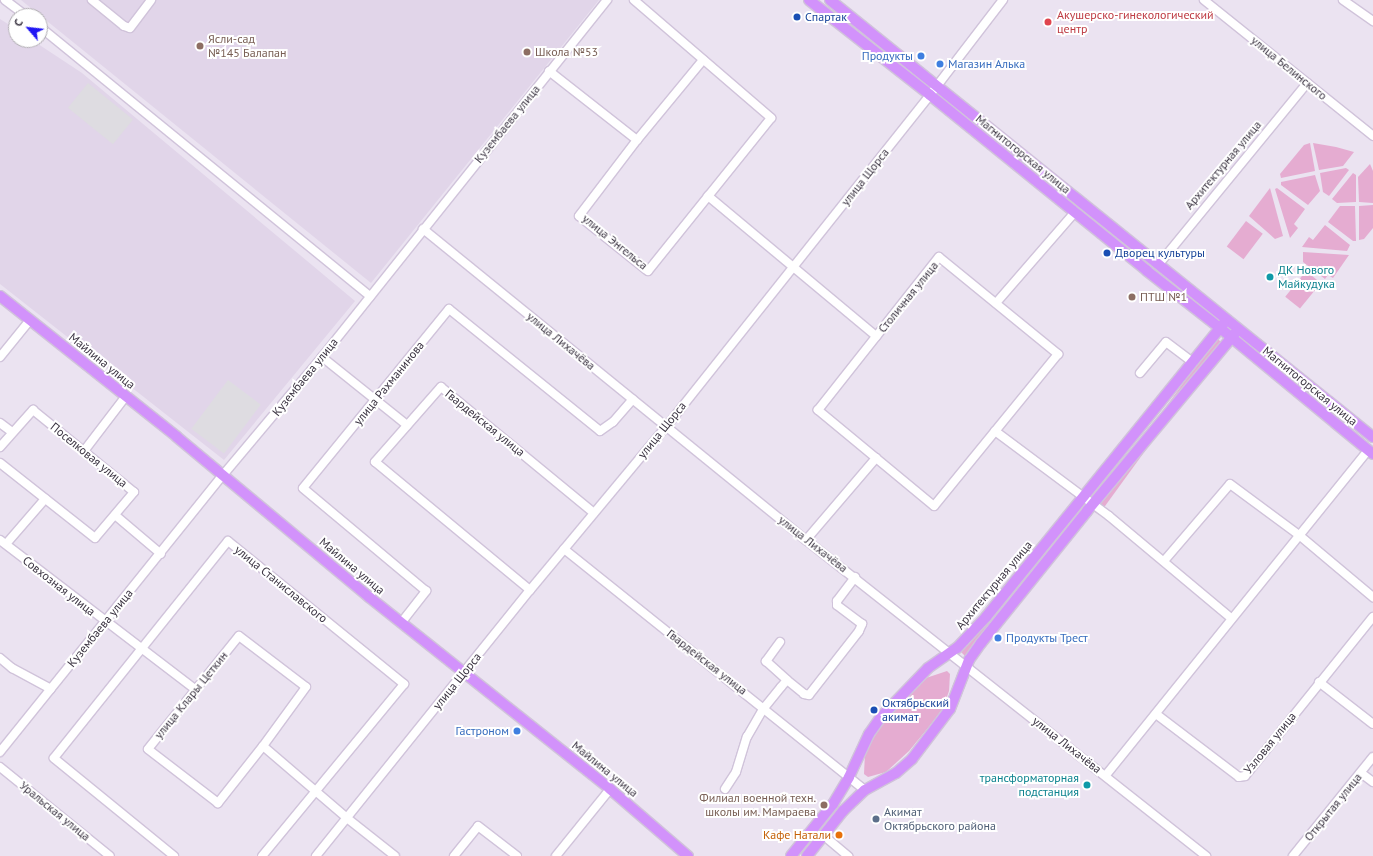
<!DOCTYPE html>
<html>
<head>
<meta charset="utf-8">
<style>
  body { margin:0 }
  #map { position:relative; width:1373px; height:856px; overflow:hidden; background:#ebe3f1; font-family:"PT Sans",sans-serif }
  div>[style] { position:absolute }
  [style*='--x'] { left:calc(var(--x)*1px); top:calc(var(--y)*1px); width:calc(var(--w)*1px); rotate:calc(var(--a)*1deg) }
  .residential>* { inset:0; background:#e1d5e9 }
  .green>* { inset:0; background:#e5acd1; transform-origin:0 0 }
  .parking>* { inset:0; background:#dedce1; transform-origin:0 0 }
  .roads { filter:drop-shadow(1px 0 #d0c3da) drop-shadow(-1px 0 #d0c3da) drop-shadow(0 1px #d0c3da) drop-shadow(0 -1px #d0c3da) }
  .minor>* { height:8px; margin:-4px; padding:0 4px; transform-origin:4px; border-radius:4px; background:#fff }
  .major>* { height:10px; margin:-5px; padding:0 5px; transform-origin:5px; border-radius:5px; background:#d292fb }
  .dots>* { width:11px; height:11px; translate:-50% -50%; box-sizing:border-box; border:2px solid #fff; border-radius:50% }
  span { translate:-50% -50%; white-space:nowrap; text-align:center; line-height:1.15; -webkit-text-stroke:4px #fff; paint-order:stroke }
  .health-label { font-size:12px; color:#be3a42 }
  .left { translate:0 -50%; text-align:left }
  .transit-label { font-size:12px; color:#164399 }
  .education-label { font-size:12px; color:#785e54 }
  .right { translate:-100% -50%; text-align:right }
  .shop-label { font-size:12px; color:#366cbe }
  .street-label { font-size:12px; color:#3b3442 }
  .culture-label { font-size:12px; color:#0d838f }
  .service-label { font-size:12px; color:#4e5e75 }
  .food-label { font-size:12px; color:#c56008 }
  .north { position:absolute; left:8px; top:8px; width:40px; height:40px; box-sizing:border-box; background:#fff; border:1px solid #b1aeb3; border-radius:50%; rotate:298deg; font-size:11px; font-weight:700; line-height:16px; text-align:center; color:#3b3442 }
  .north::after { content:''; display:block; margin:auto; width:14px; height:18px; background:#2117f4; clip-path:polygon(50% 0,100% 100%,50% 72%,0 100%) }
</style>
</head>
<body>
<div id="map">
  <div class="residential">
    <div style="clip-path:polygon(21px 0,599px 0,371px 283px)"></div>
    <div style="clip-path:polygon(0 19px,16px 29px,16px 40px,32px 40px,82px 73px,355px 301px,224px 460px,0 284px)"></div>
  </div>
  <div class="green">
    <div style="clip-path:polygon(1310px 143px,1315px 171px,1281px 178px,1280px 174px,1304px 145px)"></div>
    <div style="clip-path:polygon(1313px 143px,1336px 147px,1354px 152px,1343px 166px,1319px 170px)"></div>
    <div style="clip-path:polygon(1370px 164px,1373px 171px,1373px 203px,1359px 202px,1358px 177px)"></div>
    <div style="clip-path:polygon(1346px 168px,1349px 170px,1329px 196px,1323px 192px,1320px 173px)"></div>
    <div style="clip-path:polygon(1353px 173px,1356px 175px,1356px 202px,1337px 203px,1332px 199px)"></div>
    <div style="clip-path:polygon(1315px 175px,1320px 191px,1308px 205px,1281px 185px,1281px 182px)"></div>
    <div style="clip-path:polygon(1270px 188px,1283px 236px,1275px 239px,1249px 216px)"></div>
    <div style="clip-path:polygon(1277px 188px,1305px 209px,1294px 224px,1298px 228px,1290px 238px,1275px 189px)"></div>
    <div style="clip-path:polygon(1373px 205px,1373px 228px,1364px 239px,1359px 240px,1359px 206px)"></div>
    <div style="clip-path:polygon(1340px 206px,1355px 206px,1356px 241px,1353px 241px,1328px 222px)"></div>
    <div style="left:1246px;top:221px;width:21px;height:32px;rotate:37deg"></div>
    <div style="clip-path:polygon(1325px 225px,1350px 245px,1347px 251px,1302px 247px,1309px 237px,1313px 240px)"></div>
    <div style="clip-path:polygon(1303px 252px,1349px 255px,1333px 278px,1328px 275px,1325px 279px,1303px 262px)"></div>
    <div style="left:1306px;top:271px;width:19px;height:33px;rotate:39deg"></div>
    <div style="left:1216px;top:338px;width:9px;height:212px;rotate:36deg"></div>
    <div style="clip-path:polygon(1079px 508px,1084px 512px,967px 658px,961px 652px)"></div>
    <div style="clip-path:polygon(947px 671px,950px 674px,949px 691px,943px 708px,932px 723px,909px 751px,886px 772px,868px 777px,864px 774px,865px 753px,876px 731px,895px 707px,923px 679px)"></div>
  </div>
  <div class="parking">
    <div style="left:88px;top:83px;width:58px;height:32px;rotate:39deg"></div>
    <div style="left:228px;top:380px;width:41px;height:61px;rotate:37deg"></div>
  </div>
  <div class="roads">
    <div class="minor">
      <div style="--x:5;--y:0;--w:26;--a:37"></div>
      <div style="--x:92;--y:0;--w:41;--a:39.1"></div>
      <div style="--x:124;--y:26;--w:6;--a:18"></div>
      <div style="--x:130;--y:28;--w:35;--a:-53"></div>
      <div style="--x:634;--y:0;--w:181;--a:40.7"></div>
      <div style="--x:771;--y:118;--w:196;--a:128.8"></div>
      <div style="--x:648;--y:271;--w:88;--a:-141.4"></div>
      <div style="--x:579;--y:216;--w:96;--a:-52.7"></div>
      <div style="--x:637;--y:140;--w:104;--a:-50.5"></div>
      <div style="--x:1204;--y:0;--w:217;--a:38.8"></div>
      <div style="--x:1343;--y:0;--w:37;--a:35"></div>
      <div style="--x:40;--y:27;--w:426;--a:39.2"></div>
      <div style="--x:549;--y:71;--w:112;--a:38.1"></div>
      <div style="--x:708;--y:196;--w:219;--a:39.8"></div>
      <div style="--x:423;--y:229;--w:493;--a:39.1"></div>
      <div style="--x:806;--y:540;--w:510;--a:38.31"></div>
      <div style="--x:939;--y:257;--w:154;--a:39.2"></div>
      <div style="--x:1058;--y:354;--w:196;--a:129.2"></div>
      <div style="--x:934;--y:506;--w:151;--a:-140.4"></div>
      <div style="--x:818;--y:410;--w:195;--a:-51.7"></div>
      <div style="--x:1159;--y:264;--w:234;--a:-50.7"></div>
      <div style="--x:996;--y:303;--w:121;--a:-49"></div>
      <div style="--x:0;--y:357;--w:48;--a:-51"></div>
      <div style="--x:322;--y:357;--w:109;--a:38.7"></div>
      <div style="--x:1140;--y:373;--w:40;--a:-50"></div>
      <div style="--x:1166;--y:342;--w:34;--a:37"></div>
      <div style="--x:0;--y:423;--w:15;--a:37"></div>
      <div style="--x:995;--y:431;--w:142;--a:36.7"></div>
      <div style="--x:1109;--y:516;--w:159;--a:39.9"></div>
      <div style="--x:0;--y:447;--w:50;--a:-48.3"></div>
      <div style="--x:33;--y:410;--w:130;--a:39.1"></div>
      <div style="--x:134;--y:492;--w:60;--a:130.3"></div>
      <div style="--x:95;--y:538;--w:121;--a:-141.7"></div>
      <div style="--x:84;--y:451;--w:69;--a:-52.6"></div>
      <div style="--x:115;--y:515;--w:60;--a:40.3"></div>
      <div style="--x:0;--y:540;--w:245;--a:37.4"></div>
      <div style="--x:806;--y:540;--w:108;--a:-49.5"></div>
      <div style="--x:6;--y:544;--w:60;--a:-49.1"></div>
      <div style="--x:564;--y:549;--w:386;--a:38.7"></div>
      <div style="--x:1164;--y:561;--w:101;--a:-49.4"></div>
      <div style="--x:1230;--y:484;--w:86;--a:36.5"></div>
      <div style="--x:1299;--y:535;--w:97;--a:40"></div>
      <div style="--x:530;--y:590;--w:201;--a:-140.4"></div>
      <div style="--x:375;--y:462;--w:100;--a:-48.7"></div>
      <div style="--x:441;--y:387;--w:198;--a:39.5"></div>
      <div style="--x:401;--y:623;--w:41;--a:-52"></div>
      <div style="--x:426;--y:591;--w:160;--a:-140.1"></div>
      <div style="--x:303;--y:488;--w:231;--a:-50.8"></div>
      <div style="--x:449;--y:309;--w:194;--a:38.9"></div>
      <div style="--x:600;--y:431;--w:16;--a:-35"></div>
      <div style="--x:613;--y:422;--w:30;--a:-49"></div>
      <div style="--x:239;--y:636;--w:84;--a:37.3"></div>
      <div style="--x:306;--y:687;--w:73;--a:126.1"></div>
      <div style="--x:263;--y:746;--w:73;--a:128.3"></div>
      <div style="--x:218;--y:803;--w:88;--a:-142.4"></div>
      <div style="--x:148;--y:749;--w:145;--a:-51.2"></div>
      <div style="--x:780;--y:642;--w:24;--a:126"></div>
      <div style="--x:766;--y:661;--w:28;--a:42"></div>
      <div style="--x:0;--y:658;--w:16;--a:40"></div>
      <div style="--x:12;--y:668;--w:44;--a:28.3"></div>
      <div style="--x:1319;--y:682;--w:68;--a:37.9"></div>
      <div style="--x:1156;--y:714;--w:104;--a:37.2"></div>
      <div style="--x:1239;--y:777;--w:6;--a:-9"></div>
      <div style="--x:1245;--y:776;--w:204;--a:-51.2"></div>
      <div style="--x:263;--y:746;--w:111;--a:40.6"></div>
      <div style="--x:347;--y:818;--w:61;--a:38.4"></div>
      <div style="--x:0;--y:752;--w:356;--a:-51.2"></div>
      <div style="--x:223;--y:475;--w:154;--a:-50"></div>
      <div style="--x:322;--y:357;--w:457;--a:-51.4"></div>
      <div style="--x:0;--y:767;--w:141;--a:39"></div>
      <div style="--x:1361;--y:773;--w:15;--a:37"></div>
      <div style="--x:1106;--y:775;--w:417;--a:-51.1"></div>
      <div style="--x:725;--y:789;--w:20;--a:-57"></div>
      <div style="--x:736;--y:772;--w:37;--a:-73"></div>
      <div style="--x:747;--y:737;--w:34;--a:-60"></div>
      <div style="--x:764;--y:708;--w:27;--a:-51"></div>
      <div style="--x:781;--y:687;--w:9;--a:-49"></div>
      <div style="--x:787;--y:680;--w:22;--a:39"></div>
      <div style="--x:804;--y:694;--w:5;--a:11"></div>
      <div style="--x:809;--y:695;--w:81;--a:-52"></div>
      <div style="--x:859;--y:631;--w:8;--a:-67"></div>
      <div style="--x:862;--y:624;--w:31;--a:-143"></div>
      <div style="--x:837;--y:605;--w:4;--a:-90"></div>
      <div style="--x:837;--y:601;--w:30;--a:-53"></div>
      <div style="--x:823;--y:835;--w:33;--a:40"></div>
      <div style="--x:174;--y:856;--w:155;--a:-140.8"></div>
      <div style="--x:54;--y:758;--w:278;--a:-51.3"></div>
      <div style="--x:228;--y:541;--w:227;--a:39.1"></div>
      <div style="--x:404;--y:684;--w:223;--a:129.5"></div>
      <div style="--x:316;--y:856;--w:341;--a:-51.2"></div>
      <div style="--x:530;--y:590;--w:212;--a:-50.2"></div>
      <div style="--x:666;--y:427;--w:424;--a:-51.5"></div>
      <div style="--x:930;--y:95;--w:120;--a:-52.5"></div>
      <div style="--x:454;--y:856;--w:38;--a:-51"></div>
      <div style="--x:478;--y:826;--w:49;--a:37.6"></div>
      <div style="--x:556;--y:856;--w:86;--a:-51.1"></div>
      <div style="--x:1293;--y:856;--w:127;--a:-51.1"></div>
    </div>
    <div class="major">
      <div style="--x:809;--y:0;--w:154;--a:38.1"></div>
      <div style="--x:930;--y:95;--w:279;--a:39"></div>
      <div style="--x:1147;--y:271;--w:93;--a:38"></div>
      <div style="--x:1220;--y:328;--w:198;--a:39.5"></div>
      <div style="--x:830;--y:0;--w:697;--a:38.83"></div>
      <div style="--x:0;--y:296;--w:226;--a:38.5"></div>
      <div style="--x:177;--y:437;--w:250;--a:39.8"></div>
      <div style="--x:369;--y:597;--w:308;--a:38.5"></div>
      <div style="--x:610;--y:789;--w:103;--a:40.7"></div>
      <div style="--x:791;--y:856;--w:67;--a:-51.1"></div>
      <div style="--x:833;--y:804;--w:31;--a:-59"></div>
      <div style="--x:849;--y:777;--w:47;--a:-65.1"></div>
      <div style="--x:869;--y:734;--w:21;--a:-55"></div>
      <div style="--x:881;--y:717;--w:68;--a:-46.2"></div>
      <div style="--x:928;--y:668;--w:35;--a:-35"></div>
      <div style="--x:957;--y:648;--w:42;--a:-46.9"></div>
      <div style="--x:986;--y:617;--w:378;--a:-51"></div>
      <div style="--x:807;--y:856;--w:58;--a:-51.3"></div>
      <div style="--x:843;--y:811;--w:30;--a:-44"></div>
      <div style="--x:865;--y:790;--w:35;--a:-29"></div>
      <div style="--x:896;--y:773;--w:21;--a:-41"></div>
      <div style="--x:912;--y:759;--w:63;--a:-52.8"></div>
      <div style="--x:950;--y:709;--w:53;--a:-68.8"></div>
      <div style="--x:969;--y:660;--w:21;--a:-55"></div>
      <div style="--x:981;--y:643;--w:169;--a:-51.2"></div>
      <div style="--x:1087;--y:511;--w:233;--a:-50.2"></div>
    </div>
  </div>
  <div class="dots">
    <div style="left:797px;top:17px;background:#1a4fb4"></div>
    <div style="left:1048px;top:22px;background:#e0444e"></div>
    <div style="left:200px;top:46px;background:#8d6e63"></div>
    <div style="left:527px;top:52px;background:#8d6e63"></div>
    <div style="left:921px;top:56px;background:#3f7fe0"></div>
    <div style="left:940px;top:64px;background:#3f7fe0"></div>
    <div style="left:1107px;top:253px;background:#1a4fb4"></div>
    <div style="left:1270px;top:277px;background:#0f9aa8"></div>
    <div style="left:1132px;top:297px;background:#8d6e63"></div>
    <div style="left:998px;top:638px;background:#3f7fe0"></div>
    <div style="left:874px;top:710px;background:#1a4fb4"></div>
    <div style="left:517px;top:731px;background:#3f7fe0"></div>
    <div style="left:1087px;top:785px;background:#0f9aa8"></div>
    <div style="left:824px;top:805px;background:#8d6e63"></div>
    <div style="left:876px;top:819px;background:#5c6f8a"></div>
    <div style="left:839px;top:835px;background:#e8710a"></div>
  </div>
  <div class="health-label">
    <span class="left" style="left:1057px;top:22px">Акушерско-гинекологический<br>центр</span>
  </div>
  <div class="transit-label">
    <span class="left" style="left:805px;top:17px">Спартак</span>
    <span class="left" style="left:1115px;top:253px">Дворец культуры</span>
    <span class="left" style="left:882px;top:710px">Октябрьский<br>акимат</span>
  </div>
  <div class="education-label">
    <span class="left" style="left:208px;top:46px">Ясли-сад<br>№145 Балапан</span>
    <span class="left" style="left:535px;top:52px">Школа №53</span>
    <span class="left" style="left:1140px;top:297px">ПТШ №1</span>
    <span class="right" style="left:816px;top:805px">Филиал военной техн.<br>школы им. Мамраева</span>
  </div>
  <div class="shop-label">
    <span class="right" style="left:913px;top:56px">Продукты</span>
    <span class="left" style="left:948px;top:64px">Магазин Алька</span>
    <span class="left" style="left:1006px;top:638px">Продукты Трест</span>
    <span class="right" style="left:509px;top:731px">Гастроном</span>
  </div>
  <div class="street-label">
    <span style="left:1289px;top:68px;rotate:39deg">улица Белинского</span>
    <span style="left:507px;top:124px;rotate:-51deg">Кузембаева улица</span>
    <span style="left:1023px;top:154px;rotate:39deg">Магнитогорская улица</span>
    <span style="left:1223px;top:165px;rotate:-50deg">Архитектурная улица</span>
    <span style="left:865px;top:177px;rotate:-52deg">улица Щорса</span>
    <span style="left:615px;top:242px;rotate:39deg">улица Энгельса</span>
    <span style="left:908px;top:297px;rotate:-51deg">Столичная улица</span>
    <span style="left:561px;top:341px;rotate:39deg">улица Лихачёва</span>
    <span style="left:102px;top:361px;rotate:39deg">Майлина улица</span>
    <span style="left:305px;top:377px;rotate:-51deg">Кузембаева улица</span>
    <span style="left:389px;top:383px;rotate:-51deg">улица Рахманинова</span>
    <span style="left:1310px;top:386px;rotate:39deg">Магнитогорская улица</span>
    <span style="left:485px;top:423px;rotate:39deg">Гвардейская улица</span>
    <span style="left:662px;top:430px;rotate:-51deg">улица Щорса</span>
    <span style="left:89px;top:455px;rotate:39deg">Поселковая улица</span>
    <span style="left:813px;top:544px;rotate:38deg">улица Лихачёва</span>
    <span style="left:352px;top:566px;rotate:40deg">Майлина улица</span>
    <span style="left:281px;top:584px;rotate:39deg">улица Станиславского</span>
    <span style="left:994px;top:585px;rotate:-50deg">Архитектурная улица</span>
    <span style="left:59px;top:586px;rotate:38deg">Совхозная улица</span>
    <span style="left:100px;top:628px;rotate:-51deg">Кузембаева улица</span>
    <span style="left:707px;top:662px;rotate:38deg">Гвардейская улица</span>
    <span style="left:457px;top:681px;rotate:-51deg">улица Щорса</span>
    <span style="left:191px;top:695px;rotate:-51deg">улица Клары Цеткин</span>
    <span style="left:1270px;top:743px;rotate:-51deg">Узловая улица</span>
    <span style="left:1067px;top:745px;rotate:38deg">улица Лихачёва</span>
    <span style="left:605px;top:769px;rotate:39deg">Майлина улица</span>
    <span style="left:1333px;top:807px;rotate:-51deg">Открытая улица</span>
    <span style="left:55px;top:811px;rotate:39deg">Уральская улица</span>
  </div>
  <div class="culture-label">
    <span class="left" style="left:1278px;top:277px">ДК Нового<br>Майкудука</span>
    <span class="right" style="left:1079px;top:785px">трансформаторная<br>подстанция</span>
  </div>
  <div class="service-label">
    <span class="left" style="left:884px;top:819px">Акимат<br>Октябрьского района</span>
  </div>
  <div class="food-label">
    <span class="right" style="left:831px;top:835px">Кафе Натали</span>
  </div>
  <div class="north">С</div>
</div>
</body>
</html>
